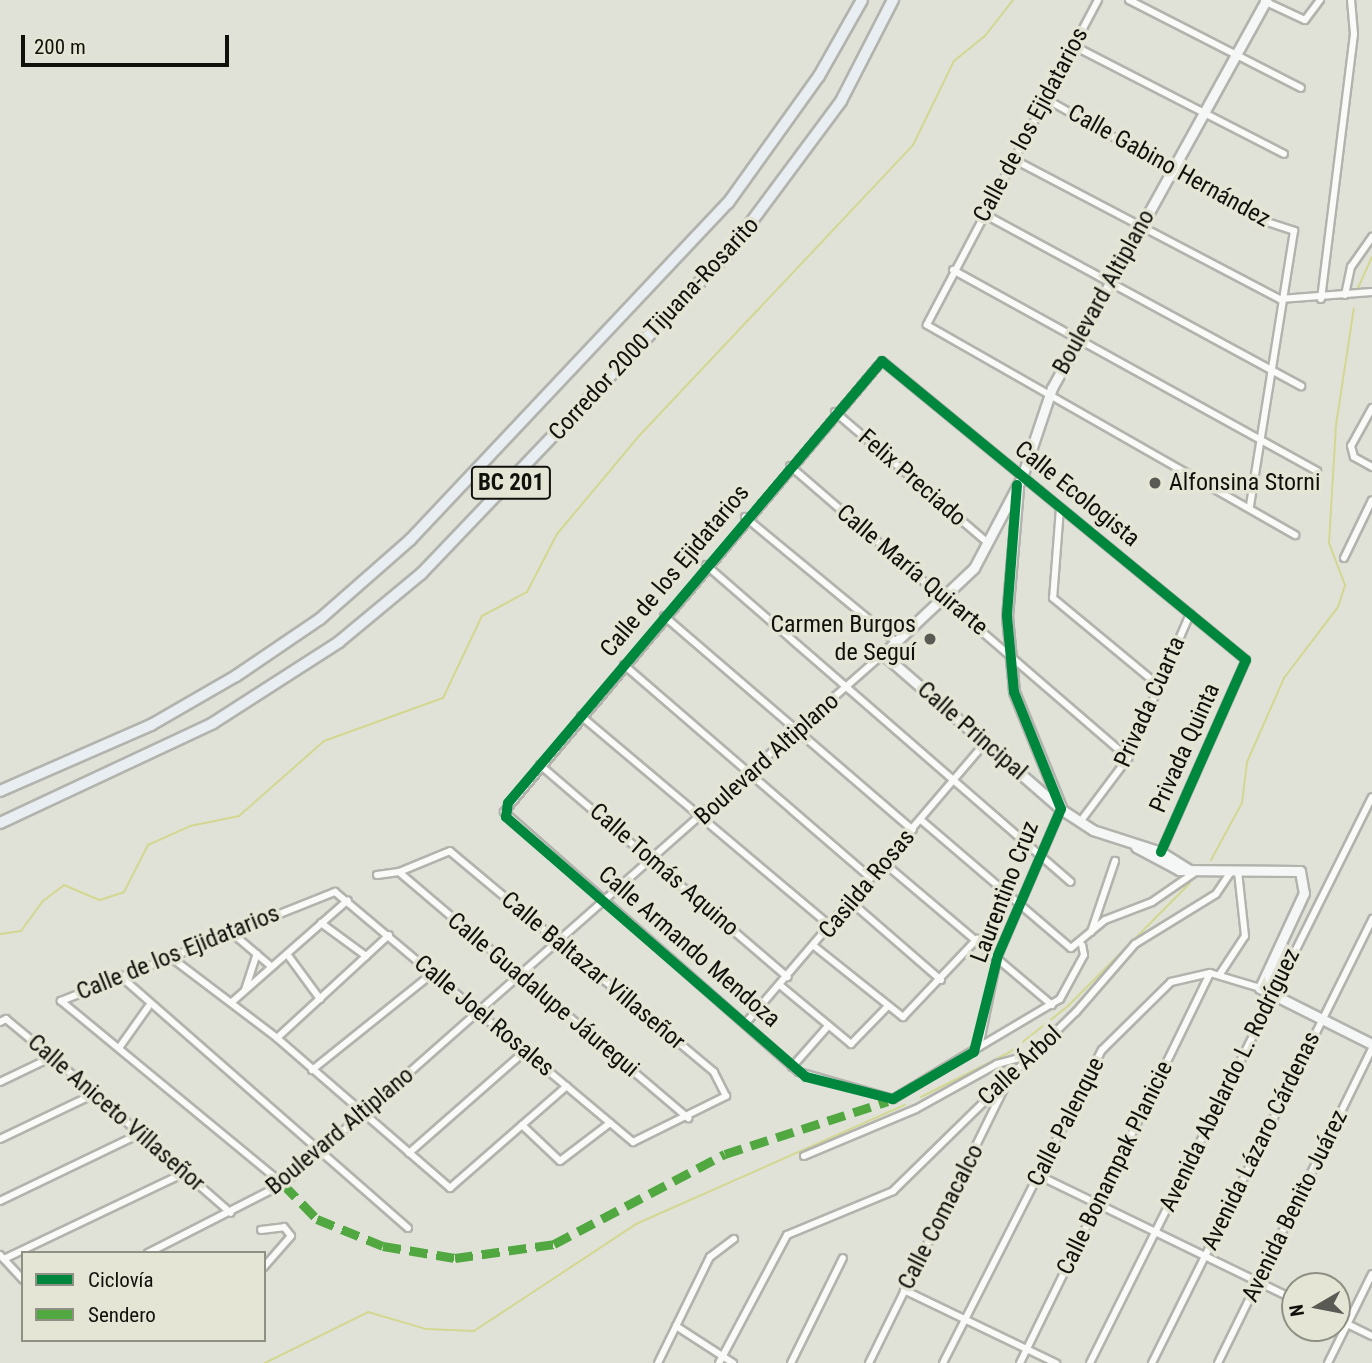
<!DOCTYPE html>
<html>
<head>
<meta charset="utf-8">
<style>
  body { margin:0 }
  #map { position:relative; width:1372px; height:1363px; overflow:hidden; background:#e0e2d8; font-family:"Roboto Condensed",sans-serif }
  div>[style] { position:absolute }
  [style*='--x'] { left:calc(var(--x)*1px); top:calc(var(--y)*1px); width:calc(var(--w)*1px); rotate:calc(var(--a)*1deg) }
  .stream>* { height:2px; margin:-1px; padding:0 1px; transform-origin:1px; border-radius:1px; background:#d3d790 }
  .roads { filter:drop-shadow(2px 0 #b2b3ad) drop-shadow(-2px 0 #b2b3ad) drop-shadow(0 2px #b2b3ad) drop-shadow(0 -2px #b2b3ad) }
  .street>* { height:6px; margin:-3px; padding:0 3px; transform-origin:3px; border-radius:3px; background:#fafbf9 }
  .secondary>* { height:9px; margin:-4.5px; padding:0 4.5px; transform-origin:4.5px; border-radius:4.5px; background:#f5f7f7 }
  .highway>* { height:10px; margin:-5px; padding:0 5px; transform-origin:5px; border-radius:5px; background:#e8eef1 }
  .quiet>* { height:9px; margin-top:-4.5px; transform-origin:0; background:repeating-linear-gradient(90deg,#51a841 0 18px,transparent 0 27px) }
  .cycleway>* { height:10px; margin:-5px; padding:0 5px; transform-origin:5px; border-radius:5px; background:#00873e }
  .dots>* { width:19px; height:19px; translate:-50% -50%; box-sizing:border-box; border:4px solid #e4e5d5; border-radius:50% }
  span { translate:-50% -50%; white-space:nowrap; text-align:center; line-height:1.15; -webkit-text-stroke:7px #e4e5d5; paint-order:stroke }
  .shield-label span { padding:2px 5px; background:#e4e5d5; border:2px solid; border-radius:5px; -webkit-text-stroke-width:0 }
  .shield-label { font-size:23px; color:#10110b; font-weight:700 }
  .street-label { font-size:24px; color:#10110b }
  .poi-label { font-size:24px; color:#10110b }
  .left { translate:0 -50%; text-align:left }
  .right { translate:-100% -50%; text-align:right }
  .legend { position:absolute; left:21px; top:1251px; width:245px; height:91px; box-sizing:border-box; background:#e4e5d5; border:2px solid #8f9084; margin:0; padding:9px 12px; list-style:none; font-size:21px; color:#10110b }
  .legend li { display:flex; align-items:center; gap:14px; height:35px }
  .legend b { width:35px; border:2px solid #8f9084 }
  .north { position:absolute; left:1281px; top:1272px; width:70px; height:70px; box-sizing:border-box; background:#e4e5d5; border:2px solid #8f9084; border-radius:50%; rotate:260deg; font-size:19px; font-weight:700; line-height:28px; text-align:center; color:#10110b }
  .north::after { content:''; display:block; margin:auto; width:24px; height:32px; background:#595a53; clip-path:polygon(50% 0,100% 100%,50% 72%,0 100%) }
  .scale { position:absolute; left:21px; top:35px; width:208px; height:32px; box-sizing:border-box; border:4px solid #10110b; border-top:0; padding-left:9px; font-size:21px; line-height:24px; white-space:nowrap; color:#10110b; -webkit-text-stroke:5px #e4e5d5; paint-order:stroke }
</style>
</head>
<body>
<div id="map">
  <div class="stream">
    <div style="--x:1358;--y:288;--w:34;--a:-66"></div>
    <div style="--x:1211;--y:860;--w:65;--a:-61.5"></div>
    <div style="--x:1242;--y:803;--w:41;--a:-83"></div>
    <div style="--x:1247;--y:762;--w:92;--a:-66.2"></div>
    <div style="--x:1284;--y:678;--w:89;--a:-52.7"></div>
    <div style="--x:1338;--y:607;--w:23;--a:-72"></div>
    <div style="--x:1345;--y:585;--w:45;--a:-110.9"></div>
    <div style="--x:1329;--y:543;--w:118;--a:-86.6"></div>
    <div style="--x:1336;--y:425;--w:118;--a:-81.3"></div>
    <div style="--x:0;--y:934;--w:21;--a:-8"></div>
    <div style="--x:21;--y:931;--w:37;--a:-54"></div>
    <div style="--x:43;--y:901;--w:26;--a:-37"></div>
    <div style="--x:64;--y:885;--w:39;--a:23"></div>
    <div style="--x:100;--y:900;--w:25;--a:-18"></div>
    <div style="--x:124;--y:892;--w:53;--a:-62.9"></div>
    <div style="--x:148;--y:845;--w:46;--a:-24.3"></div>
    <div style="--x:190;--y:826;--w:50;--a:-11.5"></div>
    <div style="--x:239;--y:816;--w:113;--a:-41.4"></div>
    <div style="--x:324;--y:741;--w:127;--a:-19.9"></div>
    <div style="--x:443;--y:698;--w:91;--a:-64.6"></div>
    <div style="--x:482;--y:616;--w:51;--a:-28.1"></div>
    <div style="--x:527;--y:592;--w:65;--a:-62.7"></div>
    <div style="--x:557;--y:534;--w:126;--a:-50.1"></div>
    <div style="--x:638;--y:437;--w:401;--a:-46.7"></div>
    <div style="--x:913;--y:145;--w:93;--a:-64"></div>
    <div style="--x:954;--y:61;--w:40;--a:-39"></div>
    <div style="--x:985;--y:36;--w:46;--a:-52.1"></div>
    <div style="--x:921;--y:1097;--w:100;--a:-26.8"></div>
    <div style="--x:1010;--y:1052;--w:74;--a:-38.4"></div>
    <div style="--x:1068;--y:1006;--w:173;--a:-45.2"></div>
    <div style="--x:265;--y:1363;--w:115;--a:-26.3"></div>
    <div style="--x:368;--y:1312;--w:60;--a:16.3"></div>
    <div style="--x:426;--y:1329;--w:48;--a:2.4"></div>
    <div style="--x:474;--y:1331;--w:194;--a:-33.4"></div>
    <div style="--x:636;--y:1224;--w:294;--a:-23.9"></div>
  </div>
  <div class="roads">
    <div class="street">
      <div style="--x:1098;--y:0;--w:367;--a:117.8"></div>
      <div style="--x:927;--y:325;--w:424;--a:29.7"></div>
      <div style="--x:1129;--y:0;--w:193;--a:27.1"></div>
      <div style="--x:1264;--y:1;--w:45;--a:24.9"></div>
      <div style="--x:1305;--y:20;--w:25;--a:-53"></div>
      <div style="--x:1074;--y:46;--w:236;--a:27.2"></div>
      <div style="--x:1046;--y:99;--w:247;--a:29.4"></div>
      <div style="--x:1261;--y:220;--w:35;--a:18"></div>
      <div style="--x:1294;--y:231;--w:278;--a:99.1"></div>
      <div style="--x:1013;--y:159;--w:301;--a:27.7"></div>
      <div style="--x:1280;--y:299;--w:92;--a:-4.4"></div>
      <div style="--x:984;--y:214;--w:361;--a:28.5"></div>
      <div style="--x:953;--y:270;--w:416;--a:28.9"></div>
      <div style="--x:1345;--y:295;--w:29;--a:-78"></div>
      <div style="--x:1351;--y:267;--w:37;--a:-55"></div>
      <div style="--x:1321;--y:299;--w:267;--a:-82.9"></div>
      <div style="--x:1354;--y:34;--w:34;--a:-95"></div>
      <div style="--x:1372;--y:408;--w:43;--a:118.9"></div>
      <div style="--x:1351;--y:446;--w:11;--a:75"></div>
      <div style="--x:1354;--y:457;--w:21;--a:29"></div>
      <div style="--x:835;--y:412;--w:201;--a:40.6"></div>
      <div style="--x:790;--y:466;--w:447;--a:40.8"></div>
      <div style="--x:1060;--y:508;--w:90;--a:94.4"></div>
      <div style="--x:1053;--y:598;--w:136;--a:39.6"></div>
      <div style="--x:745;--y:517;--w:196;--a:39.6"></div>
      <div style="--x:1344;--y:558;--w:64;--a:-64.2"></div>
      <div style="--x:706;--y:565;--w:483;--a:41"></div>
      <div style="--x:664;--y:616;--w:328;--a:40.7"></div>
      <div style="--x:624;--y:665;--w:326;--a:40.8"></div>
      <div style="--x:581;--y:716;--w:326;--a:40.1"></div>
      <div style="--x:540;--y:765;--w:326;--a:40.6"></div>
      <div style="--x:1061;--y:809;--w:159;--a:113.3"></div>
      <div style="--x:998;--y:955;--w:94;--a:101.7"></div>
      <div style="--x:979;--y:1047;--w:100;--a:148.8"></div>
      <div style="--x:893;--y:1099;--w:98;--a:-164"></div>
      <div style="--x:799;--y:1072;--w:393;--a:-138.6"></div>
      <div style="--x:504;--y:812;--w:588;--a:-50.03"></div>
      <div style="--x:882;--y:361;--w:471;--a:39.4"></div>
      <div style="--x:1246;--y:660;--w:210;--a:113.9"></div>
      <div style="--x:921;--y:820;--w:197;--a:40.5"></div>
      <div style="--x:1071;--y:948;--w:44;--a:-39.5"></div>
      <div style="--x:1105;--y:920;--w:50;--a:-21"></div>
      <div style="--x:1152;--y:902;--w:55;--a:-34.6"></div>
      <div style="--x:1080;--y:822;--w:80;--a:-53.1"></div>
      <div style="--x:1128;--y:758;--w:157;--a:-66.7"></div>
      <div style="--x:884;--y:863;--w:220;--a:40.2"></div>
      <div style="--x:399;--y:872;--w:380;--a:40.4"></div>
      <div style="--x:377;--y:875;--w:22;--a:-8"></div>
      <div style="--x:851;--y:902;--w:119;--a:40.9"></div>
      <div style="--x:321;--y:923;--w:56;--a:36.3"></div>
      <div style="--x:1091;--y:932;--w:75;--a:-71.3"></div>
      <div style="--x:232;--y:933;--w:52;--a:40.4"></div>
      <div style="--x:814;--y:946;--w:114;--a:38.6"></div>
      <div style="--x:903;--y:1017;--w:108;--a:-46.5"></div>
      <div style="--x:287;--y:954;--w:56;--a:53.7"></div>
      <div style="--x:169;--y:956;--w:136;--a:37.2"></div>
      <div style="--x:277;--y:1038;--w:229;--a:40.9"></div>
      <div style="--x:450;--y:1188;--w:155;--a:-41.1"></div>
      <div style="--x:1220;--y:974;--w:45;--a:-56.7"></div>
      <div style="--x:1245;--y:936;--w:64;--a:-96.2"></div>
      <div style="--x:119;--y:975;--w:384;--a:41.2"></div>
      <div style="--x:781;--y:986;--w:91;--a:39.6"></div>
      <div style="--x:851;--y:1044;--w:52;--a:-45.8"></div>
      <div style="--x:245;--y:990;--w:38;--a:-72"></div>
      <div style="--x:232;--y:1002;--w:154;--a:-41.3"></div>
      <div style="--x:0;--y:1022;--w:7;--a:-27"></div>
      <div style="--x:6;--y:1019;--w:60;--a:39.6"></div>
      <div style="--x:52;--y:1057;--w:237;--a:41.1"></div>
      <div style="--x:745;--y:1024;--w:371;--a:-49.5"></div>
      <div style="--x:277;--y:1038;--w:152;--a:-42.6"></div>
      <div style="--x:979;--y:1047;--w:94;--a:-30.7"></div>
      <div style="--x:1060;--y:999;--w:50;--a:-61.4"></div>
      <div style="--x:1084;--y:955;--w:10;--a:-101"></div>
      <div style="--x:119;--y:1048;--w:50;--a:-54.7"></div>
      <div style="--x:792;--y:1067;--w:55;--a:-48.7"></div>
      <div style="--x:312;--y:1070;--w:154;--a:-38.7"></div>
      <div style="--x:0;--y:1082;--w:58;--a:-25.7"></div>
      <div style="--x:522;--y:1125;--w:52;--a:43.5"></div>
      <div style="--x:560;--y:1161;--w:63;--a:-37.2"></div>
      <div style="--x:0;--y:1139;--w:102;--a:-25.6"></div>
      <div style="--x:409;--y:1153;--w:154;--a:-41.3"></div>
      <div style="--x:804;--y:1156;--w:121;--a:-22.8"></div>
      <div style="--x:916;--y:1109;--w:93;--a:-29.1"></div>
      <div style="--x:997;--y:1064;--w:34;--a:-15"></div>
      <div style="--x:1038;--y:1175;--w:286;--a:25.9"></div>
      <div style="--x:283;--y:1184;--w:288;--a:-140.5"></div>
      <div style="--x:61;--y:1001;--w:295;--a:-21.7"></div>
      <div style="--x:335;--y:892;--w:389;--a:40"></div>
      <div style="--x:633;--y:1142;--w:104;--a:-26.3"></div>
      <div style="--x:726;--y:1096;--w:27;--a:-117"></div>
      <div style="--x:714;--y:1072;--w:344;--a:-140.1"></div>
      <div style="--x:450;--y:851;--w:55;--a:157.6"></div>
      <div style="--x:0;--y:1201;--w:154;--a:-25.7"></div>
      <div style="--x:261;--y:1230;--w:23;--a:-7"></div>
      <div style="--x:284;--y:1227;--w:11;--a:52"></div>
      <div style="--x:291;--y:1236;--w:41;--a:131.1"></div>
      <div style="--x:148;--y:1253;--w:152;--a:-27.1"></div>
      <div style="--x:283;--y:1184;--w:801;--a:-41.46"></div>
      <div style="--x:0;--y:1255;--w:34;--a:47"></div>
      <div style="--x:4;--y:1259;--w:202;--a:-25.5"></div>
      <div style="--x:904;--y:1290;--w:169;--a:25.7"></div>
      <div style="--x:1337;--y:1319;--w:39;--a:26"></div>
      <div style="--x:676;--y:1326;--w:68;--a:33"></div>
      <div style="--x:658;--y:1363;--w:118;--a:-63.9"></div>
      <div style="--x:710;--y:1257;--w:30;--a:-37"></div>
      <div style="--x:719;--y:1363;--w:145;--a:-62"></div>
      <div style="--x:787;--y:1235;--w:115;--a:-22.5"></div>
      <div style="--x:893;--y:1191;--w:256;--a:-44.4"></div>
      <div style="--x:1076;--y:1012;--w:90;--a:-49.1"></div>
      <div style="--x:1135;--y:944;--w:95;--a:-31.7"></div>
      <div style="--x:1216;--y:894;--w:25;--a:-56"></div>
      <div style="--x:791;--y:1363;--w:117;--a:-63.7"></div>
      <div style="--x:869;--y:1363;--w:320;--a:-63.8"></div>
      <div style="--x:943;--y:1363;--w:351;--a:-63.1"></div>
      <div style="--x:1102;--y:1050;--w:97;--a:-44.6"></div>
      <div style="--x:1171;--y:982;--w:40;--a:-13"></div>
      <div style="--x:1210;--y:973;--w:52;--a:16.7"></div>
      <div style="--x:1020;--y:1363;--w:434;--a:-64"></div>
      <div style="--x:1090;--y:1363;--w:632;--a:-63.52"></div>
      <div style="--x:1152;--y:1363;--w:496;--a:-63.6"></div>
      <div style="--x:1218;--y:1363;--w:351;--a:-63.9"></div>
      <div style="--x:1328;--y:1363;--w:99;--a:-63.7"></div>
    </div>
    <div class="secondary">
      <div style="--x:1018;--y:488;--w:128;--a:94.9"></div>
      <div style="--x:1007;--y:616;--w:76;--a:84.7"></div>
      <div style="--x:1014;--y:692;--w:124;--a:67.8"></div>
      <div style="--x:1136;--y:847;--w:49;--a:28.1"></div>
      <div style="--x:1179;--y:870;--w:121;--a:0.5"></div>
      <div style="--x:1300;--y:871;--w:22;--a:80"></div>
      <div style="--x:1304;--y:893;--w:105;--a:114.9"></div>
      <div style="--x:1260;--y:988;--w:125;--a:26.6"></div>
      <div style="--x:1188;--y:869;--w:32;--a:-148"></div>
      <div style="--x:1161;--y:852;--w:71;--a:-162.1"></div>
      <div style="--x:1093;--y:830;--w:38;--a:-147"></div>
      <div style="--x:1061;--y:809;--w:236;--a:-139"></div>
      <div style="--x:883;--y:654;--w:125;--a:-43.4"></div>
      <div style="--x:974;--y:568;--w:103;--a:-62.2"></div>
      <div style="--x:1022;--y:477;--w:94;--a:-71.4"></div>
      <div style="--x:1052;--y:388;--w:443;--a:-61.1"></div>
    </div>
    <div class="highway">
      <div style="--x:0;--y:791;--w:165;--a:-23.6"></div>
      <div style="--x:151;--y:725;--w:98;--a:-30"></div>
      <div style="--x:236;--y:676;--w:102;--a:-34.2"></div>
      <div style="--x:320;--y:619;--w:120;--a:-41.3"></div>
      <div style="--x:410;--y:540;--w:463;--a:-46.7"></div>
      <div style="--x:728;--y:203;--w:156;--a:-54.4"></div>
      <div style="--x:819;--y:76;--w:87;--a:-60.5"></div>
      <div style="--x:0;--y:823;--w:235;--a:-25.1"></div>
      <div style="--x:213;--y:723;--w:150;--a:-32.7"></div>
      <div style="--x:339;--y:642;--w:107;--a:-39.7"></div>
      <div style="--x:421;--y:574;--w:451;--a:-46.3"></div>
      <div style="--x:732;--y:248;--w:183;--a:-53.4"></div>
      <div style="--x:841;--y:101;--w:114;--a:-62.8"></div>
    </div>
  </div>
  <div class="quiet">
    <div style="--x:283;--y:1184;--w:49;--a:45.8"></div>
    <div style="--x:317;--y:1219;--w:71;--a:22.2"></div>
    <div style="--x:383;--y:1246;--w:73;--a:9.5"></div>
    <div style="--x:455;--y:1258;--w:100;--a:-8"></div>
    <div style="--x:554;--y:1244;--w:193;--a:-27.8"></div>
    <div style="--x:725;--y:1154;--w:171;--a:-18"></div>
  </div>
  <div class="cycleway">
    <div style="--x:1017;--y:485;--w:131;--a:94.4"></div>
    <div style="--x:1007;--y:616;--w:76;--a:84.7"></div>
    <div style="--x:1014;--y:692;--w:126;--a:68.1"></div>
    <div style="--x:1061;--y:809;--w:159;--a:113.3"></div>
    <div style="--x:998;--y:955;--w:100;--a:103.9"></div>
    <div style="--x:974;--y:1052;--w:94;--a:149.9"></div>
    <div style="--x:893;--y:1099;--w:90;--a:-165.8"></div>
    <div style="--x:806;--y:1077;--w:397;--a:-139.1"></div>
    <div style="--x:506;--y:817;--w:14;--a:-82"></div>
    <div style="--x:508;--y:803;--w:579;--a:-49.76"></div>
    <div style="--x:882;--y:361;--w:471;--a:39.4"></div>
    <div style="--x:1246;--y:660;--w:210;--a:113.9"></div>
  </div>
  <div class="dots">
    <div style="left:1155px;top:483px;background:#595a53"></div>
    <div style="left:930px;top:639px;background:#595a53"></div>
  </div>
  <div class="shield-label">
    <span style="left:511px;top:483px">BC 201</span>
  </div>
  <div class="street-label">
    <span style="left:1031px;top:125px;rotate:-62deg">Calle de los Ejidatarios</span>
    <span style="left:1169px;top:166px;rotate:29deg">Calle Gabino Hernández</span>
    <span style="left:1104px;top:292px;rotate:-61deg">Boulevard Altiplano</span>
    <span style="left:654px;top:329px;rotate:-47deg">Corredor 2000 Tijuana-Rosarito</span>
    <span style="left:912px;top:478px;rotate:41deg">Felix Preciado</span>
    <span style="left:1077px;top:494px;rotate:39deg">Calle Ecologista</span>
    <span style="left:912px;top:570px;rotate:40deg">Calle María Quirarte</span>
    <span style="left:675px;top:571px;rotate:-50deg">Calle de los Ejidatarios</span>
    <span style="left:1150px;top:702px;rotate:-66deg">Privada Cuarta</span>
    <span style="left:972px;top:731px;rotate:41deg">Calle Principal</span>
    <span style="left:1185px;top:748px;rotate:-66deg">Privada Quinta</span>
    <span style="left:767px;top:759px;rotate:-42deg">Boulevard Altiplano</span>
    <span style="left:664px;top:870px;rotate:41deg">Calle Tomás Aquino</span>
    <span style="left:867px;top:884px;rotate:-50deg">Casilda Rosas</span>
    <span style="left:1005px;top:892px;rotate:-69deg">Laurentino Cruz</span>
    <span style="left:689px;top:947px;rotate:41deg">Calle Armando Mendoza</span>
    <span style="left:178px;top:953px;rotate:-22deg">Calle de los Ejidatarios</span>
    <span style="left:593px;top:971px;rotate:40deg">Calle Baltazar Villaseñor</span>
    <span style="left:543px;top:995px;rotate:40deg">Calle Guadalupe Jáuregui</span>
    <span style="left:484px;top:1016px;rotate:40deg">Calle Joel Rosales</span>
    <span style="left:1020px;top:1066px;rotate:-43deg">Calle Árbol</span>
    <span style="left:1230px;top:1080px;rotate:-64deg">Avenida Abelardo L. Rodríguez</span>
    <span style="left:116px;top:1113px;rotate:41deg">Calle Aniceto Villaseñor</span>
    <span style="left:1066px;top:1122px;rotate:-63deg">Calle Palenque</span>
    <span style="left:340px;top:1131px;rotate:-40deg">Boulevard Altiplano</span>
    <span style="left:1261px;top:1141px;rotate:-64deg">Avenida Lázaro Cárdenas</span>
    <span style="left:1115px;top:1168px;rotate:-64deg">Calle Bonampak Planicie</span>
    <span style="left:1295px;top:1206px;rotate:-64deg">Avenida Benito Juárez</span>
    <span style="left:941px;top:1217px;rotate:-63deg">Calle Comacalco</span>
  </div>
  <div class="poi-label">
    <span class="left" style="left:1169px;top:483px">Alfonsina Storni</span>
    <span class="right" style="left:916px;top:639px">Carmen Burgos<br>de Seguí</span>
  </div>
  <ul class="legend">
  <li><b style="height:9px;background:#00873e"></b>Ciclovía</li>
  <li><b style="height:9px;background:#51a841"></b>Sendero</li>
  </ul>
  <div class="north">N</div>
  <div class="scale">200 m</div>
</div>
</body>
</html>
